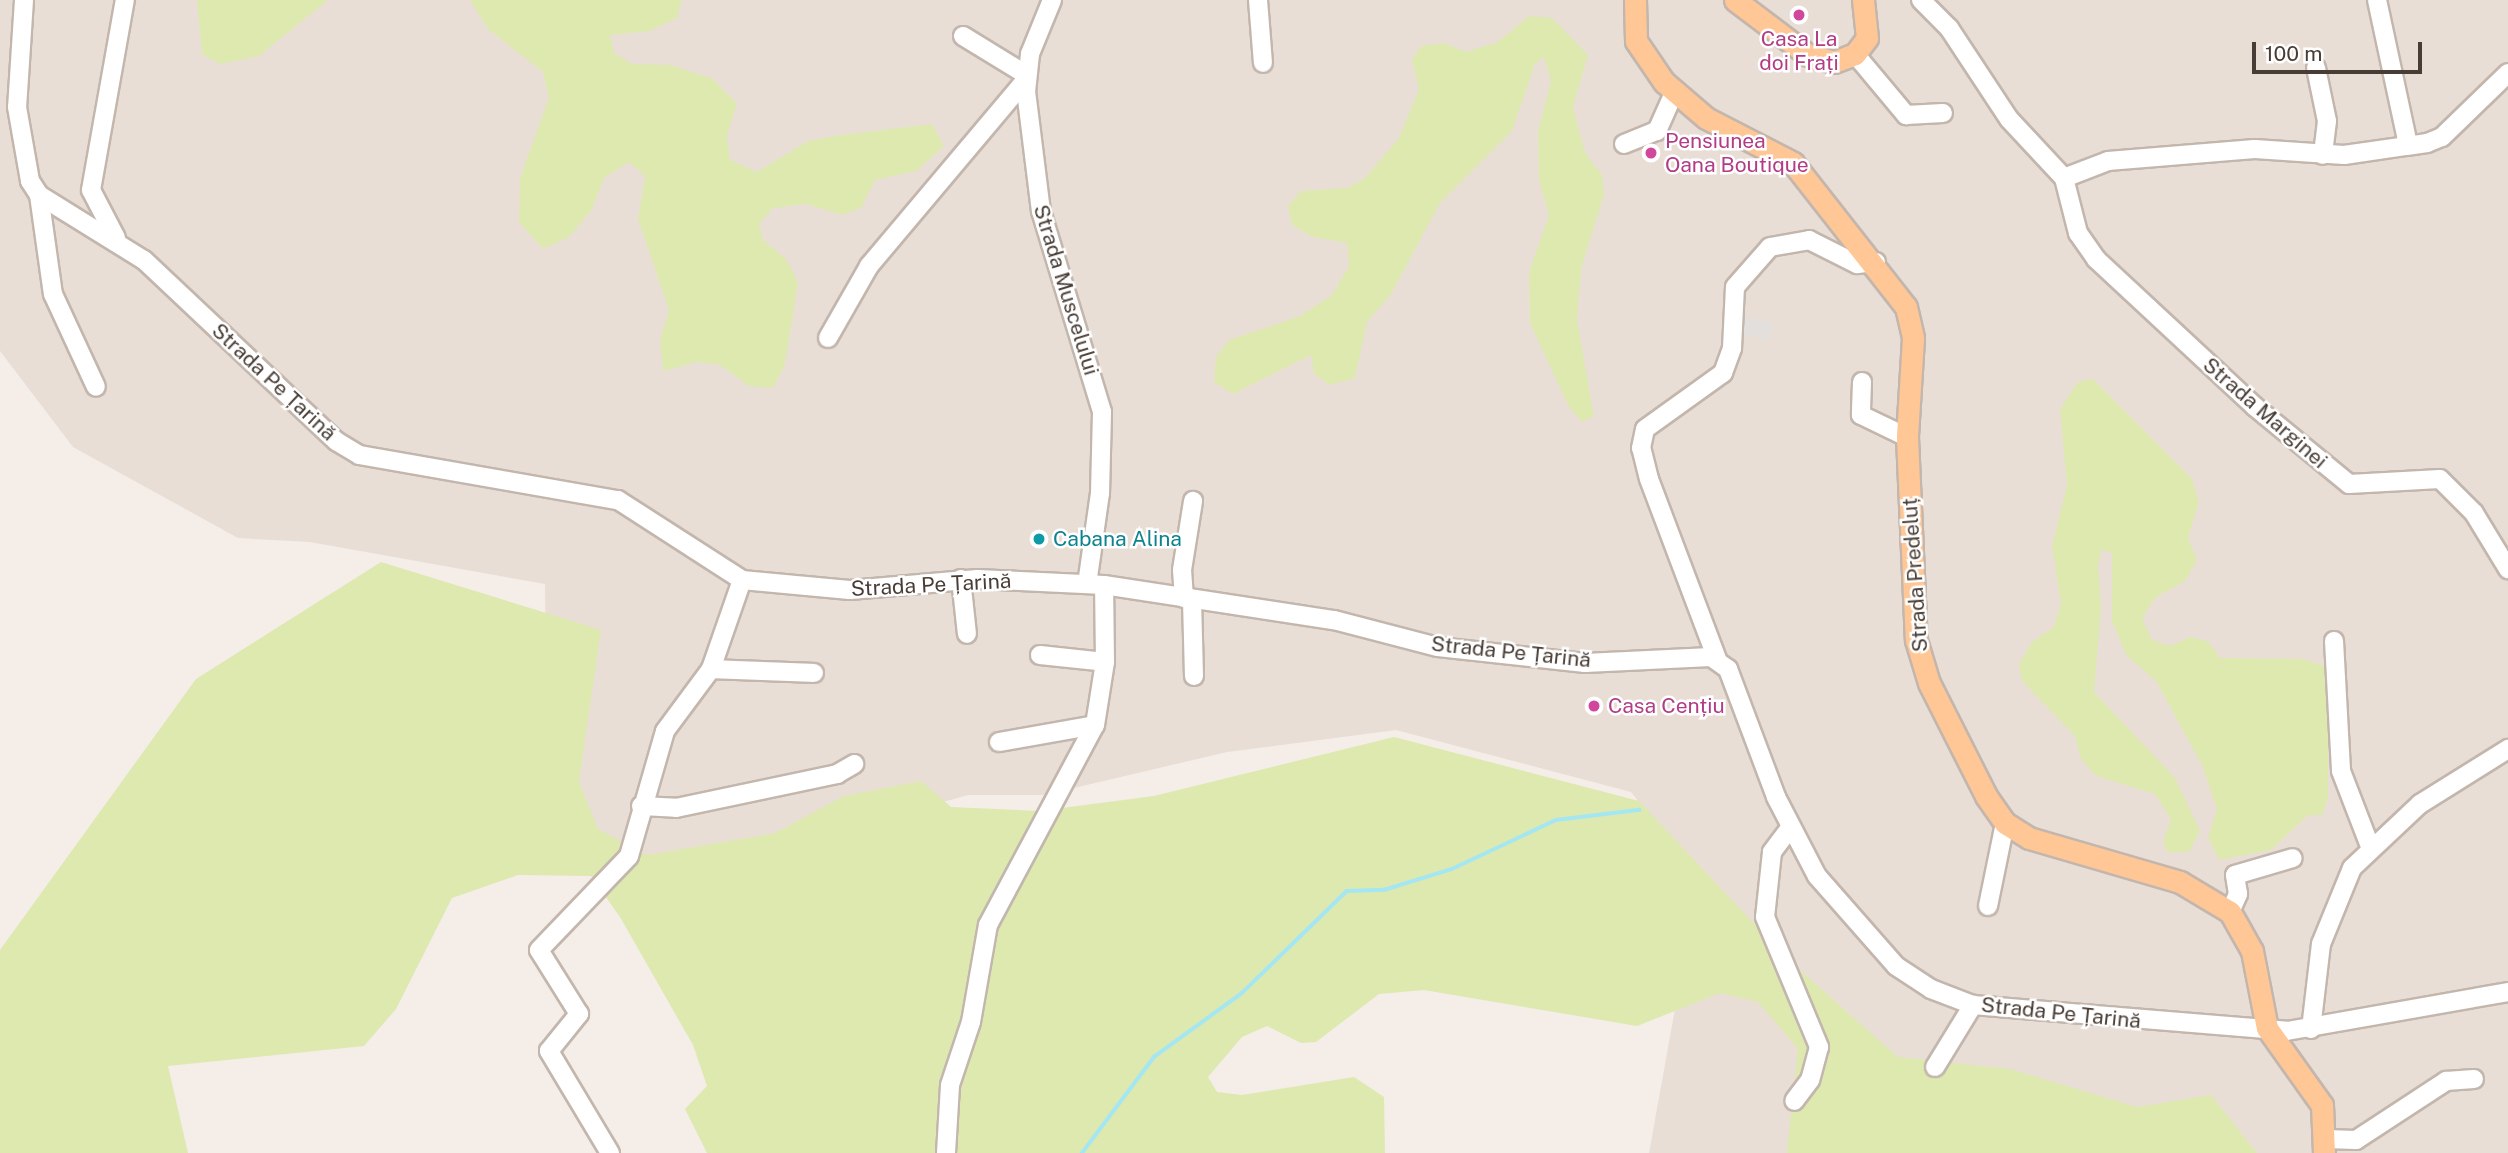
<!DOCTYPE html>
<html>
<head>
<meta charset="utf-8">
<style>
  body { margin:0 }
  #map { position:relative; width:2508px; height:1153px; overflow:hidden; background:#f4ede8; font-family:"Public Sans",sans-serif }
  div>[style] { position:absolute }
  [style*='--x'] { left:calc(var(--x)*1px); top:calc(var(--y)*1px); width:calc(var(--w)*1px); rotate:calc(var(--a)*1deg) }
  .residential>* { inset:0; background:#e8ded6 }
  .green>* { inset:0; background:#dee9b0 }
  .parking>* { inset:0; background:#e2dfdd; transform-origin:0 0 }
  .stream>* { height:3.5px; margin:-1.75px; padding:0 1.75px; transform-origin:1.75px; border-radius:1.75px; background:#a4e6f2 }
  .roads { filter:drop-shadow(2px 0 #c3b6ad) drop-shadow(-2px 0 #c3b6ad) drop-shadow(0 2px #c3b6ad) drop-shadow(0 -2px #c3b6ad) }
  .minor>* { height:18px; margin:-9px; padding:0 9px; transform-origin:9px; border-radius:9px; background:#fff }
  .major>* { height:21px; margin:-10.5px; padding:0 10.5px; transform-origin:10.5px; border-radius:10.5px; background:#ffc696 }
  .dots>* { width:19px; height:19px; translate:-50% -50%; box-sizing:border-box; border:4px solid #fff; border-radius:50% }
  span { translate:-50% -50%; white-space:nowrap; text-align:center; line-height:1.15; -webkit-text-stroke:5px #fff; paint-order:stroke }
  .hotel-label { font-size:21px; color:#b23c85 }
  .left { translate:0 -50%; text-align:left }
  .street-label { font-size:21px; color:#483d36 }
  .culture-label { font-size:21px; color:#0d838f }
  .scale { position:absolute; left:2252px; top:42px; width:170px; height:32px; box-sizing:border-box; border:4px solid #483d36; border-top:0; padding-left:9px; font-size:21px; line-height:24px; white-space:nowrap; color:#483d36; -webkit-text-stroke:5px #fff; paint-order:stroke }
</style>
</head>
<body>
<div id="map">
  <div class="residential">
    <div style="clip-path:polygon(0 0,2508px 0,2508px 1153px,1649px 1153px,1675px 1009px,1686px 862px,1631px 792px,1396px 730px,1227px 752px,1044px 795px,968px 795px,677px 877px,548px 819px,545px 584px,310px 542px,238px 538px,73px 447px,0 351px)"></div>
  </div>
  <div class="green">
    <div style="clip-path:polygon(197px 0,328px 0,259px 56px,220px 64px,202px 54px)"></div>
    <div style="clip-path:polygon(470px 0,682px 0,677px 18px,650px 31px,610px 35px,614px 53px,632px 64px,671px 65px,713px 79px,737px 104px,727px 135px,730px 160px,757px 172px,808px 141px,841px 135px,932px 124px,944px 146px,916px 171px,875px 180px,861px 208px,842px 215px,806px 204px,773px 208px,759px 224px,763px 240px,787px 260px,798px 283px,785px 364px,773px 388px,749px 386px,720px 365px,697px 362px,663px 371px,660px 340px,669px 310px,638px 219px,645px 176px,629px 162px,604px 178px,591px 211px,569px 237px,543px 249px,519px 222px,520px 178px,549px 98px,543px 72px,488px 29px)"></div>
    <div style="clip-path:polygon(1529px 16px,1552px 18px,1588px 55px,1573px 107px,1585px 153px,1602px 175px,1604px 195px,1581px 269px,1577px 320px,1594px 416px,1582px 422px,1569px 407px,1530px 323px,1529px 272px,1549px 215px,1539px 181px,1538px 132px,1551px 81px,1544px 57px,1535px 64px,1512px 131px,1440px 203px,1391px 294px,1367px 322px,1355px 378px,1330px 385px,1314px 374px,1311px 355px,1233px 394px,1214px 382px,1216px 357px,1229px 340px,1300px 316px,1332px 295px,1349px 266px,1347px 243px,1313px 237px,1292px 225px,1288px 206px,1301px 191px,1347px 188px,1364px 179px,1399px 138px,1419px 89px,1412px 60px,1421px 46px,1443px 43px,1466px 52px,1498px 42px)"></div>
    <div style="clip-path:polygon(2093px 379px,2192px 479px,2199px 502px,2188px 538px,2197px 560px,2185px 581px,2156px 597px,2142px 618px,2152px 640px,2171px 646px,2190px 637px,2209px 642px,2220px 658px,2302px 659px,2328px 667px,2328px 798px,2322px 815px,2308px 815px,2271px 850px,2219px 860px,2208px 837px,2217px 810px,2203px 767px,2156px 681px,2127px 656px,2112px 621px,2112px 553px,2101px 550px,2098px 567px,2101px 608px,2094px 692px,2175px 778px,2200px 831px,2189px 852px,2167px 852px,2163px 842px,2171px 820px,2155px 794px,2096px 776px,2081px 759px,2075px 736px,2022px 681px,2019px 664px,2032px 642px,2054px 627px,2061px 603px,2052px 546px,2067px 485px,2060px 409px,2078px 382px)"></div>
    <div style="clip-path:polygon(381px 562px,601px 630px,579px 782px,598px 829px,647px 855px,775px 833px,844px 796px,921px 781px,951px 807px,1039px 811px,1154px 796px,1394px 737px,1639px 801px,1786px 958px,1898px 1057px,2010px 1069px,2137px 1107px,2211px 1095px,2257px 1153px,1787px 1153px,1798px 1049px,1758px 1002px,1720px 993px,1637px 1026px,1424px 990px,1379px 994px,1316px 1042px,1301px 1043px,1267px 1026px,1242px 1037px,1208px 1077px,1217px 1092px,1242px 1095px,1354px 1077px,1384px 1097px,1385px 1153px,707px 1153px,685px 1109px,707px 1086px,693px 1045px,620px 917px,591px 876px,518px 875px,452px 898px,396px 1009px,364px 1046px,168px 1066px,188px 1153px,0 1153px,0 950px,196px 679px)"></div>
  </div>
  <div class="parking">
    <div style="left:1743px;top:317px;width:29px;height:17px;rotate:12deg"></div>
  </div>
  <div class="stream">
    <div style="--x:1082;--y:1153;--w:120;--a:-53.1"></div>
    <div style="--x:1154;--y:1057;--w:109;--a:-36"></div>
    <div style="--x:1242;--y:993;--w:146;--a:-44.2"></div>
    <div style="--x:1347;--y:891;--w:37;--a:-2"></div>
    <div style="--x:1384;--y:890;--w:71;--a:-17.2"></div>
    <div style="--x:1452;--y:869;--w:115;--a:-25.2"></div>
    <div style="--x:1556;--y:820;--w:84;--a:-6.9"></div>
  </div>
  <div class="roads">
    <div class="minor">
      <div style="--x:24;--y:0;--w:107;--a:93.7"></div>
      <div style="--x:17;--y:107;--w:75;--a:80"></div>
      <div style="--x:30;--y:181;--w:17;--a:57"></div>
      <div style="--x:39;--y:195;--w:123;--a:31.8"></div>
      <div style="--x:144;--y:260;--w:264;--a:43.3"></div>
      <div style="--x:336;--y:441;--w:27;--a:31"></div>
      <div style="--x:359;--y:455;--w:263;--a:9.9"></div>
      <div style="--x:618;--y:500;--w:148;--a:32.8"></div>
      <div style="--x:742;--y:580;--w:108;--a:5.3"></div>
      <div style="--x:850;--y:590;--w:128;--a:-4.9"></div>
      <div style="--x:978;--y:579;--w:126;--a:2.7"></div>
      <div style="--x:1104;--y:585;--w:233;--a:8.7"></div>
      <div style="--x:1334;--y:620;--w:107;--a:14.6"></div>
      <div style="--x:1438;--y:647;--w:148;--a:6.2"></div>
      <div style="--x:1585;--y:663;--w:126;--a:-2.7"></div>
      <div style="--x:1711;--y:657;--w:21;--a:35"></div>
      <div style="--x:1728;--y:669;--w:137;--a:69.4"></div>
      <div style="--x:1776;--y:797;--w:89;--a:62.6"></div>
      <div style="--x:1817;--y:876;--w:120;--a:48.7"></div>
      <div style="--x:1896;--y:966;--w:42;--a:33.3"></div>
      <div style="--x:1931;--y:989;--w:45;--a:20.9"></div>
      <div style="--x:1973;--y:1005;--w:315;--a:4.7"></div>
      <div style="--x:2287;--y:1031;--w:224;--a:-10"></div>
      <div style="--x:1052;--y:0;--w:58;--a:112.2"></div>
      <div style="--x:1030;--y:54;--w:37;--a:96"></div>
      <div style="--x:1026;--y:91;--w:121;--a:82.9"></div>
      <div style="--x:1041;--y:211;--w:210;--a:73.1"></div>
      <div style="--x:1102;--y:412;--w:81;--a:91.4"></div>
      <div style="--x:1100;--y:493;--w:92;--a:98.1"></div>
      <div style="--x:1258;--y:0;--w:63;--a:85.5"></div>
      <div style="--x:1921;--y:0;--w:40;--a:45"></div>
      <div style="--x:1949;--y:28;--w:109;--a:56.6"></div>
      <div style="--x:2009;--y:119;--w:81;--a:47"></div>
      <div style="--x:2064;--y:178;--w:47;--a:-21.1"></div>
      <div style="--x:2108;--y:161;--w:147;--a:-4.7"></div>
      <div style="--x:2255;--y:149;--w:89;--a:3.9"></div>
      <div style="--x:2344;--y:155;--w:84;--a:-8.2"></div>
      <div style="--x:2427;--y:143;--w:16;--a:-22"></div>
      <div style="--x:2442;--y:137;--w:92;--a:-44.1"></div>
      <div style="--x:2377;--y:0;--w:148;--a:77.9"></div>
      <div style="--x:963;--y:36;--w:73;--a:31.5"></div>
      <div style="--x:1855;--y:54;--w:80;--a:50.1"></div>
      <div style="--x:1906;--y:115;--w:37;--a:-3"></div>
      <div style="--x:2316;--y:68;--w:54;--a:78.3"></div>
      <div style="--x:2327;--y:121;--w:34;--a:97"></div>
      <div style="--x:1624;--y:144;--w:35;--a:-22"></div>
      <div style="--x:1657;--y:131;--w:42;--a:-65.9"></div>
      <div style="--x:2064;--y:178;--w:57;--a:75.7"></div>
      <div style="--x:2078;--y:233;--w:32;--a:55"></div>
      <div style="--x:2096;--y:259;--w:216;--a:42.9"></div>
      <div style="--x:2254;--y:406;--w:123;--a:39.4"></div>
      <div style="--x:2349;--y:484;--w:91;--a:-3.1"></div>
      <div style="--x:2440;--y:479;--w:48;--a:45"></div>
      <div style="--x:2474;--y:513;--w:66;--a:58.7"></div>
      <div style="--x:39;--y:195;--w:100;--a:82"></div>
      <div style="--x:53;--y:294;--w:102;--a:65.2"></div>
      <div style="--x:116;--y:238;--w:54;--a:-117.5"></div>
      <div style="--x:91;--y:190;--w:193;--a:-79.9"></div>
      <div style="--x:828;--y:338;--w:83;--a:-60.3"></div>
      <div style="--x:869;--y:266;--w:242;--a:-49.9"></div>
      <div style="--x:1862;--y:382;--w:33;--a:92"></div>
      <div style="--x:1861;--y:415;--w:51;--a:25.6"></div>
      <div style="--x:961;--y:579;--w:55;--a:83.8"></div>
      <div style="--x:1184;--y:598;--w:28;--a:-94"></div>
      <div style="--x:1182;--y:570;--w:70;--a:-80.9"></div>
      <div style="--x:1192;--y:600;--w:76;--a:88.5"></div>
      <div style="--x:2334;--y:641;--w:130;--a:86.9"></div>
      <div style="--x:2341;--y:771;--w:80;--a:68.9"></div>
      <div style="--x:1040;--y:655;--w:65;--a:6.1"></div>
      <div style="--x:1717;--y:659;--w:192;--a:-110.7"></div>
      <div style="--x:1649;--y:479;--w:32;--a:-104"></div>
      <div style="--x:1641;--y:448;--w:19;--a:-78"></div>
      <div style="--x:1645;--y:429;--w:96;--a:-35.7"></div>
      <div style="--x:1723;--y:373;--w:27;--a:-70"></div>
      <div style="--x:1732;--y:348;--w:61;--a:-87.2"></div>
      <div style="--x:1735;--y:287;--w:53;--a:-48.8"></div>
      <div style="--x:1770;--y:247;--w:40;--a:-10"></div>
      <div style="--x:1809;--y:240;--w:54;--a:26.6"></div>
      <div style="--x:1857;--y:264;--w:19;--a:-6"></div>
      <div style="--x:711;--y:669;--w:103;--a:2.2"></div>
      <div style="--x:999;--y:742;--w:97;--a:-10"></div>
      <div style="--x:641;--y:806;--w:35;--a:3"></div>
      <div style="--x:676;--y:808;--w:165;--a:-11.9"></div>
      <div style="--x:837;--y:774;--w:20;--a:-30"></div>
      <div style="--x:1790;--y:828;--w:30;--a:127"></div>
      <div style="--x:1772;--y:852;--w:65;--a:96.1"></div>
      <div style="--x:1765;--y:917;--w:141;--a:67.4"></div>
      <div style="--x:1819;--y:1047;--w:34;--a:105"></div>
      <div style="--x:1810;--y:1080;--w:26;--a:127"></div>
      <div style="--x:1988;--y:906;--w:85;--a:-78.4"></div>
      <div style="--x:2230;--y:912;--w:20;--a:-66"></div>
      <div style="--x:2238;--y:894;--w:19;--a:-99"></div>
      <div style="--x:2235;--y:875;--w:60;--a:-16.3"></div>
      <div style="--x:2311;--y:1029;--w:86;--a:-83.3"></div>
      <div style="--x:2321;--y:944;--w:82;--a:-67.8"></div>
      <div style="--x:2352;--y:868;--w:93;--a:-43.3"></div>
      <div style="--x:2420;--y:804;--w:104;--a:-32"></div>
      <div style="--x:1935;--y:1067;--w:73;--a:-58.5"></div>
      <div style="--x:2326;--y:1139;--w:30;--a:2"></div>
      <div style="--x:2356;--y:1140;--w:108;--a:-33.2"></div>
      <div style="--x:2446;--y:1081;--w:28;--a:-4"></div>
      <div style="--x:610;--y:1153;--w:119;--a:-120.9"></div>
      <div style="--x:549;--y:1051;--w:48;--a:-51"></div>
      <div style="--x:579;--y:1014;--w:75;--a:-122"></div>
      <div style="--x:539;--y:950;--w:130;--a:-46.2"></div>
      <div style="--x:629;--y:856;--w:130;--a:-73.9"></div>
      <div style="--x:665;--y:731;--w:77;--a:-53.4"></div>
      <div style="--x:711;--y:669;--w:94;--a:-70.8"></div>
      <div style="--x:946;--y:1153;--w:68;--a:-86.6"></div>
      <div style="--x:950;--y:1085;--w:66;--a:-71.6"></div>
      <div style="--x:971;--y:1022;--w:98;--a:-80.1"></div>
      <div style="--x:988;--y:925;--w:227;--a:-61.9"></div>
      <div style="--x:1095;--y:725;--w:64;--a:-81"></div>
      <div style="--x:1105;--y:662;--w:77;--a:-90.7"></div>
    </div>
    <div class="major">
      <div style="--x:1635;--y:0;--w:41;--a:88.6"></div>
      <div style="--x:1636;--y:41;--w:50;--a:55.7"></div>
      <div style="--x:1664;--y:82;--w:55;--a:40.6"></div>
      <div style="--x:1706;--y:118;--w:98;--a:27.3"></div>
      <div style="--x:1793;--y:163;--w:183;--a:51.9"></div>
      <div style="--x:1906;--y:307;--w:32;--a:77"></div>
      <div style="--x:1913;--y:338;--w:99;--a:93.5"></div>
      <div style="--x:1907;--y:437;--w:203;--a:87.5"></div>
      <div style="--x:1916;--y:640;--w:45;--a:73.2"></div>
      <div style="--x:1929;--y:683;--w:127;--a:63.2"></div>
      <div style="--x:1986;--y:796;--w:33;--a:55"></div>
      <div style="--x:2005;--y:823;--w:28;--a:32"></div>
      <div style="--x:2029;--y:838;--w:157;--a:16.2"></div>
      <div style="--x:2180;--y:882;--w:58;--a:31"></div>
      <div style="--x:2230;--y:912;--w:45;--a:60.6"></div>
      <div style="--x:2252;--y:951;--w:78;--a:79"></div>
      <div style="--x:2267;--y:1028;--w:95;--a:54.5"></div>
      <div style="--x:2322;--y:1105;--w:48;--a:87.6"></div>
      <div style="--x:1735;--y:0;--w:91;--a:37"></div>
      <div style="--x:1808;--y:55;--w:27;--a:15"></div>
      <div style="--x:1834;--y:62;--w:22;--a:-21"></div>
      <div style="--x:1855;--y:54;--w:20;--a:-53"></div>
      <div style="--x:1867;--y:38;--w:38;--a:-96"></div>
    </div>
  </div>
  <div class="dots">
    <div style="left:1799px;top:15px;background:#d1479c"></div>
    <div style="left:1651px;top:153px;background:#d1479c"></div>
    <div style="left:1039px;top:539px;background:#0f9aa8"></div>
    <div style="left:1594px;top:706px;background:#d1479c"></div>
  </div>
  <div class="hotel-label">
    <span style="left:1799px;top:51px">Casa La<br>doi Frați</span>
    <span class="left" style="left:1665px;top:153px">Pensiunea<br>Oana Boutique</span>
    <span class="left" style="left:1608px;top:706px">Casa Cențiu</span>
  </div>
  <div class="street-label">
    <span style="left:1066px;top:290px;rotate:73deg">Strada Muscelului</span>
    <span style="left:274px;top:382px;rotate:43deg">Strada Pe Țarină</span>
    <span style="left:2265px;top:413px;rotate:41deg">Strada Marginei</span>
    <span style="left:1915px;top:575px;rotate:-94deg">Strada Predeluț</span>
    <span style="left:931px;top:585px;rotate:-3deg">Strada Pe Țarină</span>
    <span style="left:1511px;top:652px;rotate:6deg">Strada Pe Țarină</span>
    <span style="left:2061px;top:1013px;rotate:6deg">Strada Pe Țarină</span>
  </div>
  <div class="culture-label">
    <span class="left" style="left:1053px;top:539px">Cabana Alina</span>
  </div>
  <div class="scale">100 m</div>
</div>
</body>
</html>
